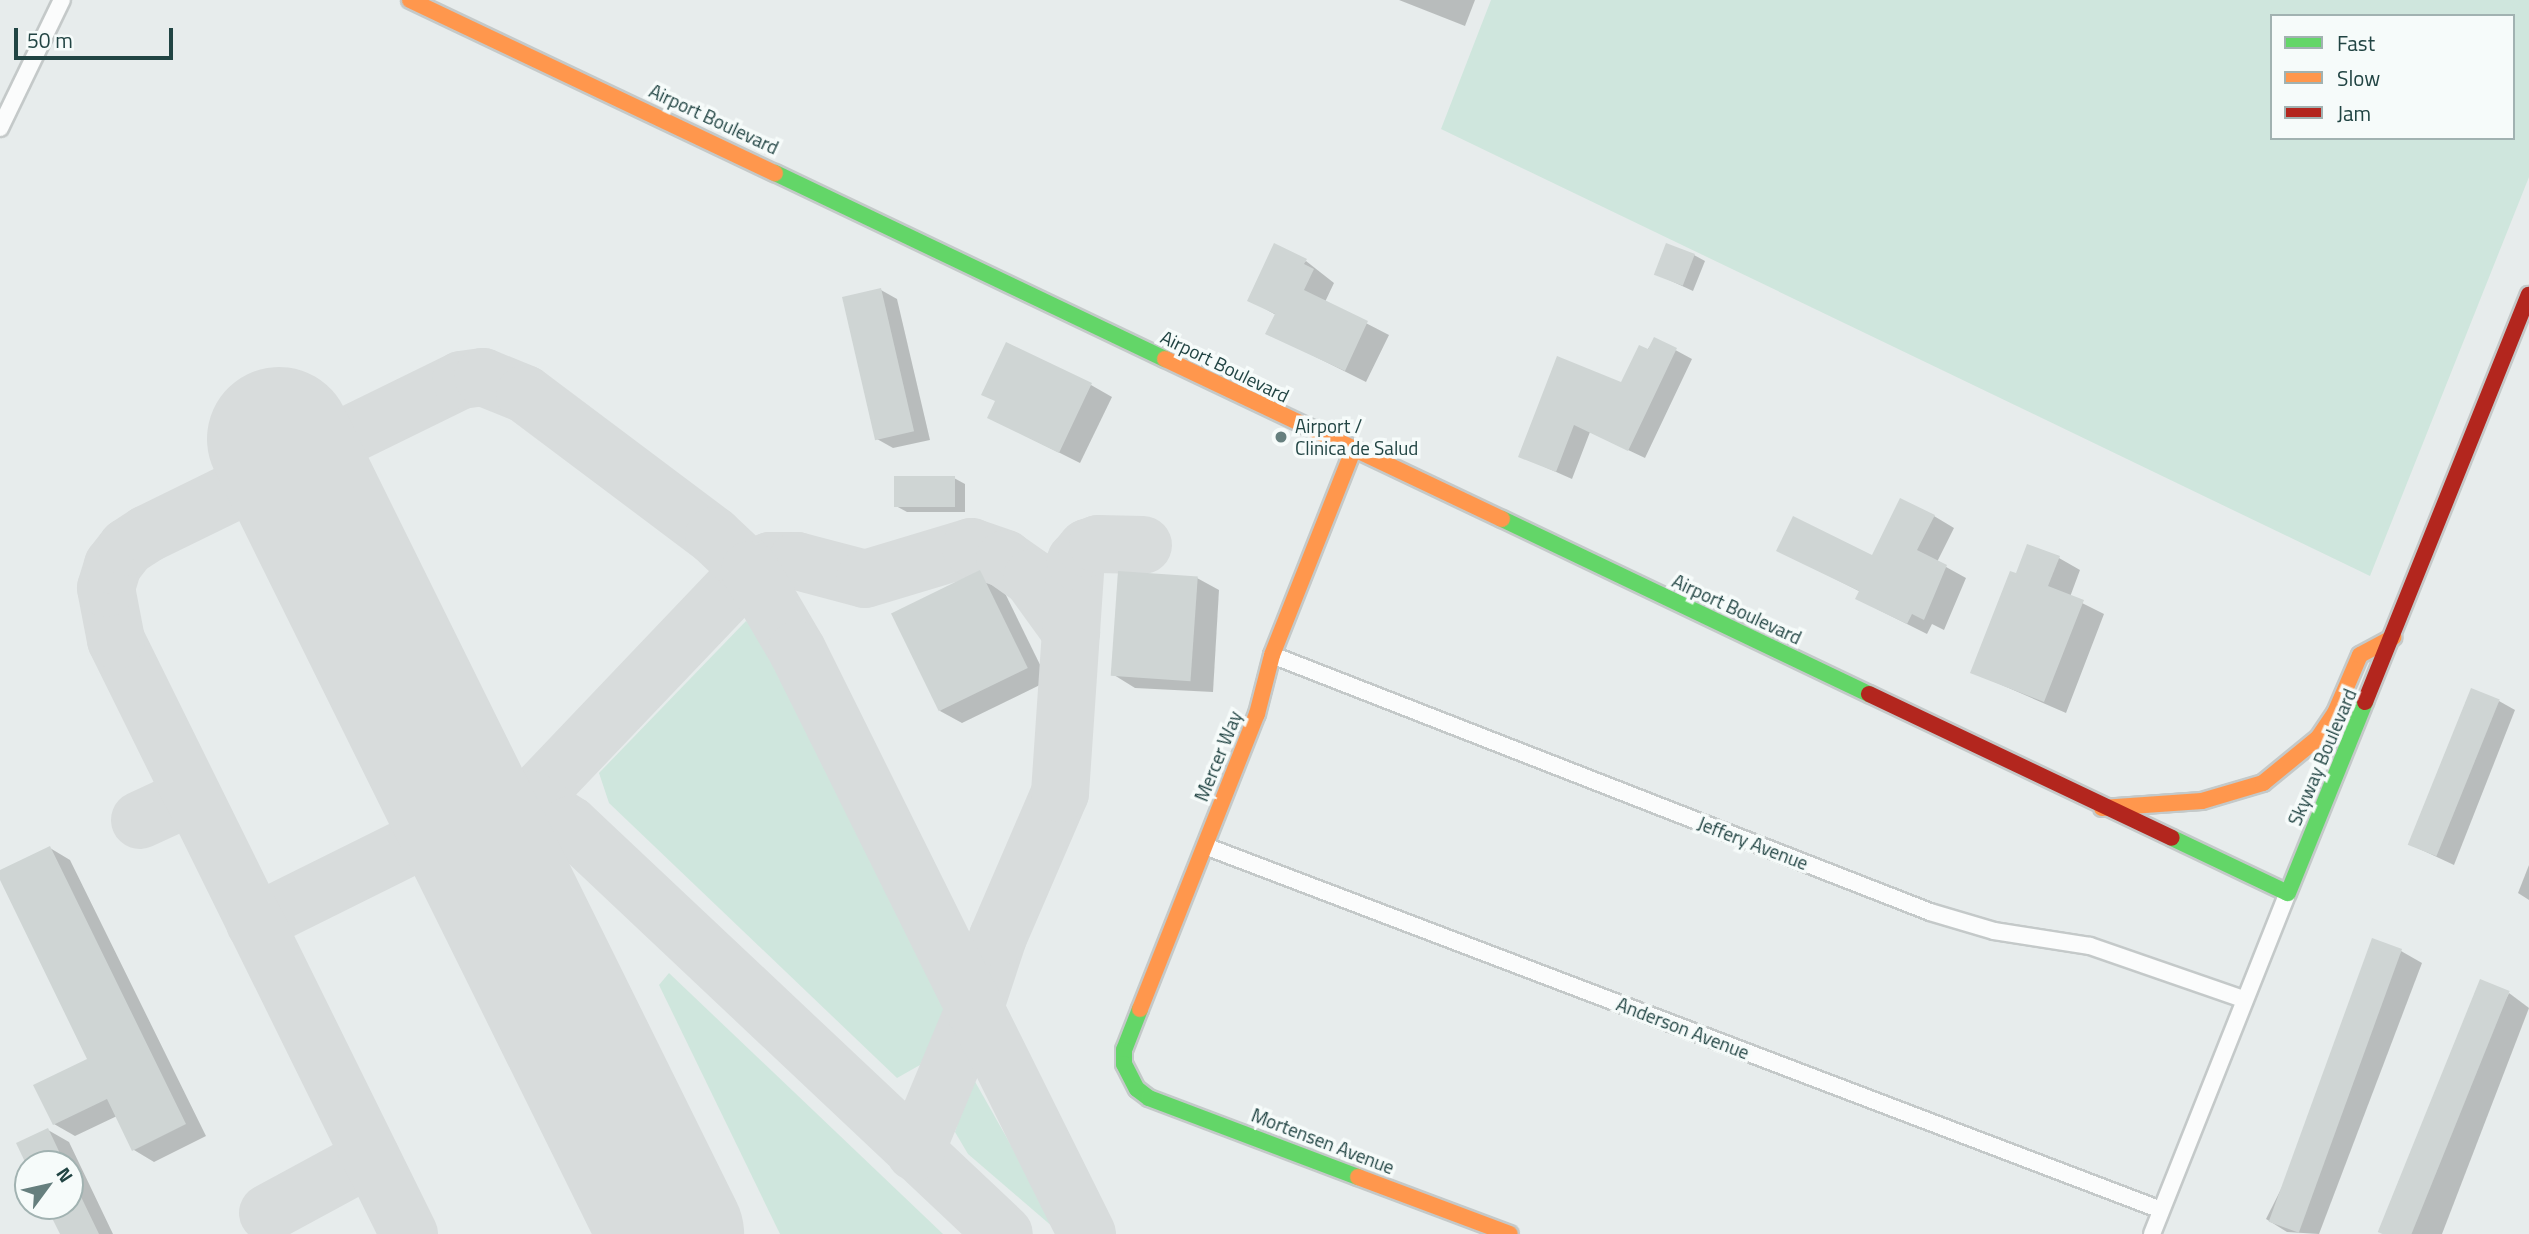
<!DOCTYPE html>
<html>
<head>
<meta charset="utf-8">
<style>
  body { margin:0 }
  #map { position:relative; width:2529px; height:1234px; overflow:hidden; background:#e7ecec; font-family:"Titillium Web",sans-serif }
  div>[style] { position:absolute }
  [style*='--x'] { left:calc(var(--x)*1px); top:calc(var(--y)*1px); width:calc(var(--w)*1px); rotate:calc(var(--a)*1deg) }
  .green>* { inset:0; background:#cfe6dd }
  .shadow>* { inset:0; background:#0003 }
  .taxiway>* { height:58px; margin:-29px; padding:0 29px; transform-origin:29px; border-radius:29px; background:#d8dcdc }
  .runway>* { height:144px; margin:-72px; padding:0 72px; transform-origin:72px; border-radius:72px; background:#d8dcdc }
  .building>* { inset:0; background:#cfd5d4; transform-origin:0 0 }
  .roads { filter:drop-shadow(2px 0 #c4c9c9) drop-shadow(-2px 0 #c4c9c9) drop-shadow(0 2px #c4c9c9) drop-shadow(0 -2px #c4c9c9) }
  .street>* { height:16px; margin:-8px; padding:0 8px; transform-origin:8px; border-radius:8px; background:#fbfcfc }
  .fast>* { height:16px; margin:-8px; padding:0 8px; transform-origin:8px; border-radius:8px; background:#63d668 }
  .slow>* { height:16px; margin:-8px; padding:0 8px; transform-origin:8px; border-radius:8px; background:#ff974d }
  .jam>* { height:16px; margin:-8px; padding:0 8px; transform-origin:8px; border-radius:8px; background:#b3261e }
  .dots>* { width:19px; height:19px; translate:-50% -50%; box-sizing:border-box; border:4px solid #f6fbfa; border-radius:50% }
  span { translate:-50% -50%; white-space:nowrap; text-align:center; line-height:1.15; -webkit-text-stroke:7px #f6fbfa; paint-order:stroke }
  .street-label { font-size:19px; color:#214443 }
  .poi-label { font-size:19px; color:#214443 }
  .left { translate:0 -50%; text-align:left }
  .legend { position:absolute; left:2270px; top:14px; width:245px; height:126px; box-sizing:border-box; background:#f6fbfa; border:2px solid #a1b2b1; margin:0; padding:9px 12px; list-style:none; font-size:21px; color:#214443 }
  .legend li { display:flex; align-items:center; gap:14px; height:35px }
  .legend b { width:35px; border:2px solid #a1b2b1 }
  .north { position:absolute; left:14px; top:1150px; width:70px; height:70px; box-sizing:border-box; background:#f6fbfa; border:2px solid #a1b2b1; border-radius:50%; rotate:57deg; font-size:19px; font-weight:700; line-height:28px; text-align:center; color:#214443 }
  .north::after { content:''; display:block; margin:auto; width:24px; height:32px; background:#667f7e; clip-path:polygon(50% 0,100% 100%,50% 72%,0 100%) }
  .scale { position:absolute; left:14px; top:28px; width:159px; height:32px; box-sizing:border-box; border:4px solid #214443; border-top:0; padding-left:9px; font-size:21px; line-height:24px; white-space:nowrap; color:#214443; -webkit-text-stroke:5px #f6fbfa; paint-order:stroke }
</style>
</head>
<body>
<div id="map">
  <div class="green">
    <div style="clip-path:polygon(evenodd,1491px 0,2529px 0,2529px 177px,2370px 576px,1441px 129px,1491px 0,2272px 16px,2513px 16px,2513px 138px,2272px 138px,2272px 16px)"></div>
    <div style="clip-path:polygon(746px 621px,764px 635px,947px 1011px,920px 1065px,897px 1078px,609px 803px,599px 773px)"></div>
    <div style="clip-path:polygon(669px 973px,943px 1234px,780px 1234px,659px 985px)"></div>
    <div style="clip-path:polygon(973px 1078px,1061px 1234px,968px 1154px,955px 1132px)"></div>
  </div>
  <div class="shadow">
    <div style="clip-path:polygon(1399px 0,1475px 0,1465px 26px)"></div>
    <div style="clip-path:polygon(1694px 255px,1705px 261px,1693px 291px,1656px 274px)"></div>
    <div style="clip-path:polygon(1306px 261px,1334px 283px,1325px 302px,1389px 335px,1366px 382px,1268px 333px,1276px 315px,1250px 300px)"></div>
    <div style="clip-path:polygon(881px 290px,897px 299px,930px 440px,893px 448px,877px 439px)"></div>
    <div style="clip-path:polygon(1655px 339px,1692px 359px,1645px 458px,1590px 432px,1572px 479px,1520px 456px,1622px 385px)"></div>
    <div style="clip-path:polygon(1091px 385px,1112px 397px,1080px 463px,990px 418px)"></div>
    <div style="clip-path:polygon(954px 478px,965px 484px,965px 512px,907px 512px,896px 506px)"></div>
    <div style="clip-path:polygon(1934px 516px,1954px 528px,1937px 562px,1966px 578px,1944px 630px,1932px 624px,1927px 634px,1877px 609px,1861px 592px,1778px 550px,1873px 557px)"></div>
    <div style="clip-path:polygon(2059px 558px,2080px 570px,2070px 597px,2104px 614px,2066px 713px,1972px 672px,2017px 576px)"></div>
    <div style="clip-path:polygon(980px 572px,1001px 585px,1048px 681px,962px 723px,940px 711px)"></div>
    <div style="clip-path:polygon(1197px 578px,1219px 590px,1213px 692px,1135px 688px,1114px 675px)"></div>
    <div style="clip-path:polygon(2499px 701px,2515px 710px,2454px 865px,2411px 845px)"></div>
    <div style="clip-path:polygon(50px 848px,70px 860px,206px 1136px,154px 1162px,134px 1150px,117px 1116px,75px 1136px,54px 1124px,90px 1060px,0 876px)"></div>
    <div style="clip-path:polygon(2529px 865px,2529px 900px,2518px 893px)"></div>
    <div style="clip-path:polygon(2401px 951px,2422px 963px,2319px 1234px,2287px 1232px,2266px 1219px)"></div>
    <div style="clip-path:polygon(2509px 993px,2529px 1008px,2442px 1234px,2384px 1234px)"></div>
    <div style="clip-path:polygon(48px 1130px,69px 1142px,113px 1234px,62px 1234px,48px 1206px,70px 1206px,70px 1164px,28px 1164px,18px 1144px)"></div>
  </div>
  <div class="taxiway">
    <div style="--x:531;--y:800;--w:318;--a:-46.4"></div>
    <div style="--x:750;--y:570;--w:22;--a:-24"></div>
    <div style="--x:770;--y:561;--w:27;--a:0"></div>
    <div style="--x:797;--y:561;--w:70;--a:14.8"></div>
    <div style="--x:865;--y:579;--w:111;--a:-16.8"></div>
    <div style="--x:971;--y:547;--w:36;--a:19"></div>
    <div style="--x:1005;--y:559;--w:33;--a:35"></div>
    <div style="--x:1032;--y:578;--w:67;--a:54.2"></div>
    <div style="--x:140;--y:820;--w:57;--a:-24.8"></div>
    <div style="--x:255;--y:923;--w:272;--a:-26.4"></div>
    <div style="--x:499;--y:802;--w:32;--a:-4"></div>
    <div style="--x:531;--y:800;--w:46;--a:32.7"></div>
    <div style="--x:570;--y:825;--w:596;--a:43.3"></div>
    <div style="--x:915;--y:1152;--w:154;--a:-67.4"></div>
    <div style="--x:974;--y:1010;--w:77;--a:-71.8"></div>
    <div style="--x:998;--y:937;--w:157;--a:-66.7"></div>
    <div style="--x:1060;--y:793;--w:233;--a:-86.1"></div>
    <div style="--x:1076;--y:561;--w:17;--a:-50"></div>
    <div style="--x:1087;--y:548;--w:12;--a:-20"></div>
    <div style="--x:1098;--y:544;--w:45;--a:1.3"></div>
    <div style="--x:268;--y:1213;--w:117;--a:-28.5"></div>
    <div style="--x:409;--y:1234;--w:662;--a:-116.26"></div>
    <div style="--x:116;--y:640;--w:53;--a:-100.9"></div>
    <div style="--x:106;--y:588;--w:24;--a:-73"></div>
    <div style="--x:113;--y:565;--w:23;--a:-52"></div>
    <div style="--x:127;--y:547;--w:24;--a:-33"></div>
    <div style="--x:147;--y:534;--w:350;--a:-26.1"></div>
    <div style="--x:461;--y:380;--w:22;--a:-8"></div>
    <div style="--x:483;--y:377;--w:45;--a:22"></div>
    <div style="--x:525;--y:394;--w:236;--a:36.9"></div>
    <div style="--x:714;--y:536;--w:50;--a:43.4"></div>
    <div style="--x:750;--y:570;--w:93;--a:59.6"></div>
    <div style="--x:797;--y:650;--w:652;--a:63.59"></div>
  </div>
  <div class="runway">
    <div style="--x:279;--y:439;--w:887;--a:63.69"></div>
  </div>
  <div class="building">
    <div style="clip-path:polygon(1274px 243px,1307px 259px,1304px 264px,1314px 269px,1304px 290px,1368px 321px,1345px 371px,1265px 334px,1275px 314px,1247px 301px)"></div>
    <div style="left:1666px;top:243px;width:31px;height:34px;rotate:21deg"></div>
    <div style="left:881px;top:288px;width:147px;height:40px;rotate:77deg"></div>
    <div style="clip-path:polygon(1654px 337px,1677px 348px,1628px 451px,1574px 425px,1556px 472px,1518px 457px,1557px 356px,1621px 382px,1639px 345px,1648px 349px)"></div>
    <div style="clip-path:polygon(1006px 342px,1092px 383px,1059px 453px,987px 418px,995px 401px,981px 395px)"></div>
    <div style="left:894px;top:476px;width:61px;height:31px"></div>
    <div style="clip-path:polygon(1900px 498px,1935px 515px,1917px 550px,1947px 565px,1924px 620px,1912px 614px,1907px 624px,1855px 599px,1859px 591px,1776px 551px,1793px 516px,1872px 555px)"></div>
    <div style="clip-path:polygon(2027px 544px,2060px 556px,2048px 586px,2084px 600px,2044px 702px,1970px 673px,2010px 571px,2016px 573px)"></div>
    <div style="left:980px;top:570px;width:109px;height:99px;rotate:64deg"></div>
    <div style="left:1118px;top:571px;width:80px;height:105px;rotate:4deg"></div>
    <div style="left:2471px;top:688px;width:31px;height:169px;rotate:22deg"></div>
    <div style="clip-path:polygon(50px 846px,186px 1124px,132px 1151px,107px 1099px,53px 1125px,33px 1085px,87px 1059px,0 880px,0 870px)"></div>
    <div style="left:2372px;top:938px;width:32px;height:302px;rotate:20deg"></div>
    <div style="left:2480px;top:979px;width:32px;height:273px;rotate:22deg"></div>
    <div style="clip-path:polygon(48px 1128px,65px 1164px,26px 1164px,16px 1143px)"></div>
    <div style="clip-path:polygon(70px 1174px,99px 1234px,60px 1234px,46px 1206px,70px 1206px)"></div>
  </div>
  <div class="roads">
    <div class="street">
      <div style="--x:0;--y:128;--w:142;--a:-64.2"></div>
      <div style="--x:1272;--y:655;--w:706;--a:21.33"></div>
      <div style="--x:1930;--y:912;--w:67;--a:16.5"></div>
      <div style="--x:1994;--y:931;--w:97;--a:8.9"></div>
      <div style="--x:2090;--y:946;--w:162;--a:19.1"></div>
      <div style="--x:1205;--y:846;--w:1023;--a:20.84"></div>
      <div style="--x:2152;--y:1234;--w:367;--a:-68.3"></div>
    </div>
    <div class="fast">
      <div style="--x:775;--y:173;--w:432;--a:25.5"></div>
      <div style="--x:1502;--y:519;--w:407;--a:25.5"></div>
      <div style="--x:2172;--y:838;--w:128;--a:25.4"></div>
      <div style="--x:2288;--y:893;--w:206;--a:-68"></div>
      <div style="--x:1140;--y:1009;--w:44;--a:111.3"></div>
      <div style="--x:1124;--y:1050;--w:14;--a:90"></div>
      <div style="--x:1124;--y:1064;--w:28;--a:63"></div>
      <div style="--x:1137;--y:1089;--w:15;--a:37"></div>
      <div style="--x:1149;--y:1098;--w:223;--a:20.7"></div>
    </div>
    <div class="slow">
      <div style="--x:410;--y:0;--w:404;--a:25.4"></div>
      <div style="--x:1165;--y:359;--w:373;--a:25.4"></div>
      <div style="--x:2102;--y:808;--w:100;--a:-4"></div>
      <div style="--x:2202;--y:801;--w:64;--a:-16.4"></div>
      <div style="--x:2263;--y:783;--w:71;--a:-39.3"></div>
      <div style="--x:2318;--y:738;--w:30;--a:-56"></div>
      <div style="--x:2335;--y:713;--w:63;--a:-66.7"></div>
      <div style="--x:2360;--y:655;--w:38;--a:-28"></div>
      <div style="--x:1140;--y:1009;--w:317;--a:-68.4"></div>
      <div style="--x:1257;--y:714;--w:61;--a:-75.7"></div>
      <div style="--x:1272;--y:655;--w:220;--a:-68.4"></div>
      <div style="--x:1358;--y:1177;--w:162;--a:20.6"></div>
    </div>
    <div class="jam">
      <div style="--x:1869;--y:694;--w:335;--a:25.4"></div>
      <div style="--x:2365;--y:702;--w:439;--a:-68.1"></div>
    </div>
  </div>
  <div class="dots">
    <div style="left:1281px;top:437px;background:#667f7e"></div>
  </div>
  <div class="street-label">
    <span style="left:714px;top:119px;rotate:25deg">Airport Boulevard</span>
    <span style="left:1225px;top:366px;rotate:26deg">Airport Boulevard</span>
    <span style="left:1737px;top:609px;rotate:25deg">Airport Boulevard</span>
    <span style="left:1218px;top:756px;rotate:-68deg">Mercer Way</span>
    <span style="left:2322px;top:757px;rotate:-67deg">Skyway Boulevard</span>
    <span style="left:1753px;top:843px;rotate:21deg">Jeffery Avenue</span>
    <span style="left:1683px;top:1028px;rotate:21deg">Anderson Avenue</span>
    <span style="left:1323px;top:1141px;rotate:21deg">Mortensen Avenue</span>
  </div>
  <div class="poi-label">
    <span class="left" style="left:1295px;top:437px">Airport /<br>Clinica de Salud</span>
  </div>
  <ul class="legend">
  <li><b style="height:9px;background:#63d668"></b>Fast</li>
  <li><b style="height:9px;background:#ff974d"></b>Slow</li>
  <li><b style="height:9px;background:#b3261e"></b>Jam</li>
  </ul>
  <div class="north">N</div>
  <div class="scale">50 m</div>
</div>
</body>
</html>
